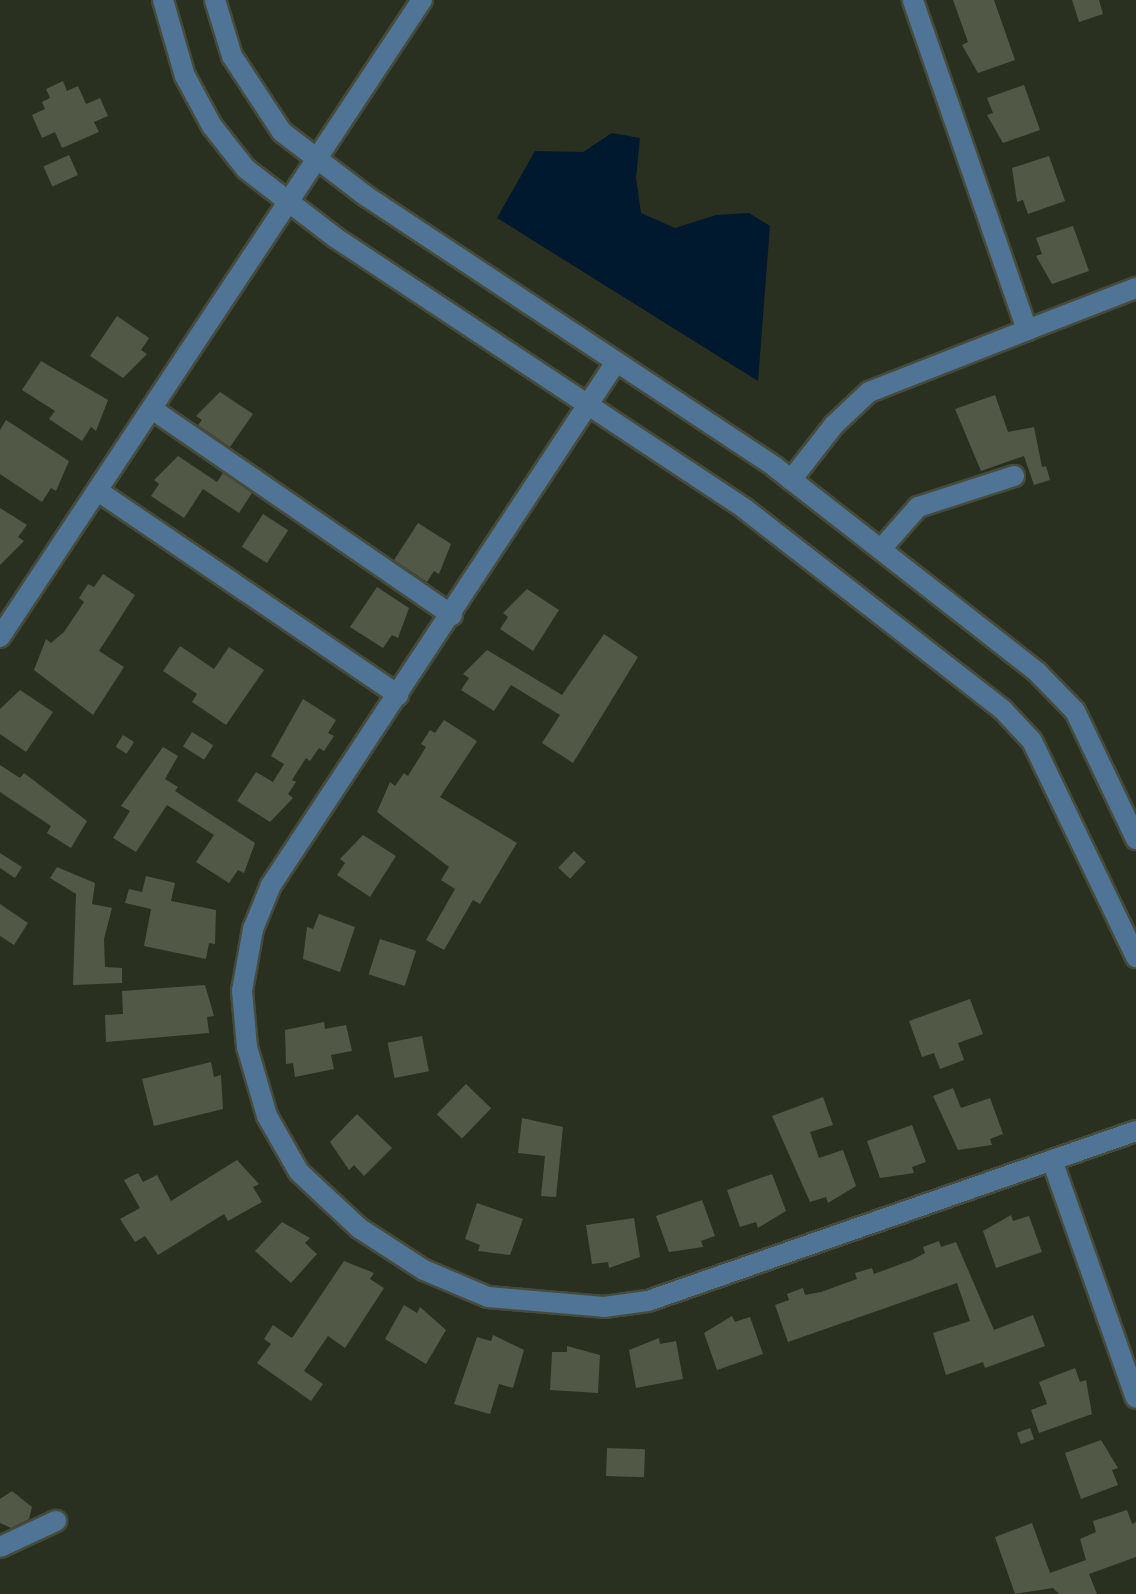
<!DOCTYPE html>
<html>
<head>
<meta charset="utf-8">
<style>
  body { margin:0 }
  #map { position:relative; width:1136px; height:1594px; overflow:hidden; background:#2a301f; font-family:Quicksand,sans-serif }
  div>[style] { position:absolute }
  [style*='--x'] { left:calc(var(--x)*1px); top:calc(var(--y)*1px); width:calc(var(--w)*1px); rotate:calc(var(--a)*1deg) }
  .water>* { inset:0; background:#01192e }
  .building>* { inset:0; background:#515845; transform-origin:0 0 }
  .roads { filter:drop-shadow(2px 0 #464b3b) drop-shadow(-2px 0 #464b3b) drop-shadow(0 2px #464b3b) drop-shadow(0 -2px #464b3b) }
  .minor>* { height:20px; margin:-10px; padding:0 10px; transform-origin:10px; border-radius:10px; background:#507495 }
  span { translate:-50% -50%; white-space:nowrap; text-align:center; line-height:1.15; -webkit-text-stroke:6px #14170f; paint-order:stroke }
</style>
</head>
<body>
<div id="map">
  <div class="water">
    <div style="clip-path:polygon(612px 133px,640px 138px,636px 178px,641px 213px,675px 228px,716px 215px,749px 213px,770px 226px,758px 381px,497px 218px,535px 151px,583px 152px)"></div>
  </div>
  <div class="building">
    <div style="clip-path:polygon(953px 0,994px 0,1015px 60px,978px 73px,962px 45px,968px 42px)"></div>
    <div style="clip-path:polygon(1072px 0,1099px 0,1103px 14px,1079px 22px)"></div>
    <div style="clip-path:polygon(63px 81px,67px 91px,78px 86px,86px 104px,100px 98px,108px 116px,94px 122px,99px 132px,62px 148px,55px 132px,42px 138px,32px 115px,45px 109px,42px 102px,50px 98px,46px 89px)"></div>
    <div style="clip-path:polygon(1024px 85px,1040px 130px,1003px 143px,987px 115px,993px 113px,987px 98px)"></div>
    <div style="left:69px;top:155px;width:22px;height:28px;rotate:66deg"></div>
    <div style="clip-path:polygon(1049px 156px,1065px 201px,1028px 214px,1023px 200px,1017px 202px,1012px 168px)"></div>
    <div style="clip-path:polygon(1073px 226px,1089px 271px,1052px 284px,1036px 256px,1042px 254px,1036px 238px)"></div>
    <div style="clip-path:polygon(117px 316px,149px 338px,141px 350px,147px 354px,123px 378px,90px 356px)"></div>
    <div style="clip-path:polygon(41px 361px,108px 400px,96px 431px,91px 427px,82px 441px,49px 419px,55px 411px,22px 390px)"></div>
    <div style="clip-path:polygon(220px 392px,253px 414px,230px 447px,198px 425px,202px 420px,196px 416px)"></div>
    <div style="clip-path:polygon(995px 395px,1008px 432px,1034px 427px,1042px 467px,1046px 466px,1050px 480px,1034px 485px,1024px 456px,981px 471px,955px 409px)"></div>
    <div style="clip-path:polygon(6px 420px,69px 461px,56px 491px,51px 488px,42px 502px,0 474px,0 430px)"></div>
    <div style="clip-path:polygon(178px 456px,217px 482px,223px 473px,252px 493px,239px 513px,203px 489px,184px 518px,151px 496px,159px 484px,154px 480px)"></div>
    <div style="clip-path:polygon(0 508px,27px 525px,18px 537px,24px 541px,0 565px)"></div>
    <div style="left:263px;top:514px;width:30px;height:39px;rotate:33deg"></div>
    <div style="clip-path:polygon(418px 523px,451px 544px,439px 574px,434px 571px,427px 582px,394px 560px)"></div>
    <div style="clip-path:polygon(103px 574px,135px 595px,99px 651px,124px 667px,93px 715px,34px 670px,46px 639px,51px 643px,64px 632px,84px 602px,79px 598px,88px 584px,94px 587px)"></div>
    <div style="clip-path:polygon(377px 587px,409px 608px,398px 638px,392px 635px,383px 648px,350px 627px)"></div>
    <div style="clip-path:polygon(527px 589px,559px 610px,533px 651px,500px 629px,508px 617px,503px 613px)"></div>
    <div style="clip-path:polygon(604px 634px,638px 657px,573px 763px,542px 743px,560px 715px,511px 685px,494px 711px,461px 690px,469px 678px,463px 674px,487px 650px,562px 695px)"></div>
    <div style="clip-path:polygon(180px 646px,214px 669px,229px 647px,264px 670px,226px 725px,192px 702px,197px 694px,163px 671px)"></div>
    <div style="clip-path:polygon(20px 690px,53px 712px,26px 752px,0 734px,0 709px)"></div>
    <div style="clip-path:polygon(303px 699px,336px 720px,328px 733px,334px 736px,324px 751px,319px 748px,310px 761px,306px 758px,292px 780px,296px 782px,288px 794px,293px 798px,270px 822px,237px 801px,256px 772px,273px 782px,284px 764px,271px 756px)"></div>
    <div style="clip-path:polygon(444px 720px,477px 741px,440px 797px,517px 843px,480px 904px,473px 900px,444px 950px,426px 940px,455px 889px,441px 880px,449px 867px,377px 812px,390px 782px,395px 786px,404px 773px,408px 776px,426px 747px,421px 744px,430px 730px,435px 733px)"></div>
    <div style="left:192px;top:732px;width:25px;height:17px;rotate:32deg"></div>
    <div style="left:123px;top:735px;width:13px;height:14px;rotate:32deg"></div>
    <div style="clip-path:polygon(163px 747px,178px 756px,165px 779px,178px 787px,175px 791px,255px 843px,244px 873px,238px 870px,229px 883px,196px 862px,214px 835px,167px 805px,136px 852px,113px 838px,130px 811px,121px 806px)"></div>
    <div style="clip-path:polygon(0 765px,20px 778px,24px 773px,87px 821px,71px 848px,47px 833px,51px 826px,0 792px)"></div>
    <div style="clip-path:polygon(363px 835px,396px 856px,370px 897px,337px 875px,345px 863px,340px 859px)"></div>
    <div style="left:574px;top:851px;width:16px;height:23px;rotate:43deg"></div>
    <div style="clip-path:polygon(0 853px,22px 867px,15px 878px,0 868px)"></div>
    <div style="clip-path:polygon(57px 867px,95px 883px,92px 904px,112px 908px,104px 939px,105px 967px,122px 968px,122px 983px,73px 985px,76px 894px,50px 878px)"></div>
    <div style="clip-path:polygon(146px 876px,175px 883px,171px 901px,216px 910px,215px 944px,209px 943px,206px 959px,144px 946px,151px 909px,125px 903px,129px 889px,142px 892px)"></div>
    <div style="clip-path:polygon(0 904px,28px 923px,14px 945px,0 936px)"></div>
    <div style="clip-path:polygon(319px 914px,355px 927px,340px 972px,303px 959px,307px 927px,313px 929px)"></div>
    <div style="left:380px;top:939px;width:38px;height:37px;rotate:18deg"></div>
    <div style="clip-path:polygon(205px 985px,214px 1016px,207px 1017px,209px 1033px,106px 1042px,105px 1015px,123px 1014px,122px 991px)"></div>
    <div style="clip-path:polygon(970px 999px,983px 1034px,958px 1043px,964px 1060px,940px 1069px,934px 1053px,922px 1057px,909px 1021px)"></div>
    <div style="clip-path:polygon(324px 1022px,325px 1029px,346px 1025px,352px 1051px,331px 1055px,334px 1069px,295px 1077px,293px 1063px,286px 1064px,285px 1030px)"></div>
    <div style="left:422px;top:1036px;width:36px;height:35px;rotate:79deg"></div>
    <div style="clip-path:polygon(211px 1062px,214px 1077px,221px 1075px,223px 1109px,154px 1126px,142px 1079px)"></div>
    <div style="left:466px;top:1084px;width:35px;height:42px;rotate:44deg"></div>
    <div style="clip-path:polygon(953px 1088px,961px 1108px,990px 1098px,1003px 1134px,990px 1139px,992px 1145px,958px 1150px,933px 1096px)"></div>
    <div style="clip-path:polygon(823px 1097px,833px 1125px,810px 1132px,819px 1158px,843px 1150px,856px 1186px,828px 1203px,826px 1197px,810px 1202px,772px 1116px)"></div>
    <div style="clip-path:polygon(357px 1114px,392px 1148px,364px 1176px,354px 1165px,349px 1170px,330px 1142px)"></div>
    <div style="clip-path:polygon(522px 1118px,563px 1127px,556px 1197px,541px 1196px,545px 1156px,518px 1153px)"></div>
    <div style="clip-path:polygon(912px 1125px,926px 1162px,912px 1167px,914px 1173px,880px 1178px,867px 1141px)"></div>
    <div style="clip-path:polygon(237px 1160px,259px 1184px,253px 1187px,262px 1202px,228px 1221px,224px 1214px,158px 1255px,145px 1236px,135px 1242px,120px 1219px,140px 1208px,124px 1180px,138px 1173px,143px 1182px,157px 1175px,171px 1201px)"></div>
    <div style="clip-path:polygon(772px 1174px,786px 1211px,758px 1228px,756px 1222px,740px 1227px,727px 1190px)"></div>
    <div style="clip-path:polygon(702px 1200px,715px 1236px,701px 1241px,703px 1247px,669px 1252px,656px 1216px)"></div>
    <div style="clip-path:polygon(477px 1203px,523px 1219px,510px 1255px,478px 1251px,480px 1245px,465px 1239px)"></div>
    <div style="clip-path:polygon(1011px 1215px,1013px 1221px,1029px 1216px,1042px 1252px,996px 1268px,983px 1231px)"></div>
    <div style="clip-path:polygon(634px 1218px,640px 1257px,609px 1268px,608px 1262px,592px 1264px,586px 1225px)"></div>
    <div style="clip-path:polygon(282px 1222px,310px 1238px,305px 1243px,317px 1254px,291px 1283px,255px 1251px)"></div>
    <div style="clip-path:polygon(939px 1241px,941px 1247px,956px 1242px,994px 1330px,1033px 1315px,1045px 1346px,985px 1368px,983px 1362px,946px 1375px,933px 1333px,970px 1321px,957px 1283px,788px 1342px,775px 1305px,789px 1300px,787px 1294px,803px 1288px,805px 1295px,821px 1292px,857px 1279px,855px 1273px,872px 1268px,874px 1274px,912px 1260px,925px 1253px,923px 1247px)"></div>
    <div style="clip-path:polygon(344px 1261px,374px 1273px,370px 1279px,384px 1288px,345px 1348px,328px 1336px,304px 1371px,323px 1384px,311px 1401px,257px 1363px,271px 1344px,264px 1339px,273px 1325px,292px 1338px)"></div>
    <div style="clip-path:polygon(404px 1305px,417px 1313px,420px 1307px,446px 1330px,426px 1364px,385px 1339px)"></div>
    <div style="clip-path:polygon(732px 1316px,735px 1322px,750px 1317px,763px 1354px,717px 1370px,704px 1333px)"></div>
    <div style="clip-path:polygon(493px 1335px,524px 1350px,513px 1388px,499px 1384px,490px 1414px,454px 1404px,477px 1337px,491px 1341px)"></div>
    <div style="clip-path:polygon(659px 1338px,660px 1344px,676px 1341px,683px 1379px,636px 1388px,629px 1350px)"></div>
    <div style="clip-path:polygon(567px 1346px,600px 1355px,598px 1393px,550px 1390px,552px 1352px,567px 1352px)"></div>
    <div style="clip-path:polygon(1075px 1368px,1080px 1382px,1086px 1380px,1092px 1414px,1039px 1433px,1031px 1410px,1047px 1404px,1039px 1382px)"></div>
    <div style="left:1030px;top:1428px;width:12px;height:14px;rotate:70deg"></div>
    <div style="clip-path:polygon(1101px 1440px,1118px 1468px,1112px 1470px,1118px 1485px,1081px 1499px,1065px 1453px)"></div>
    <div style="left:607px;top:1448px;width:38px;height:28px;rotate:2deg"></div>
    <div style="clip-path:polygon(12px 1491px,32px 1507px,29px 1519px,11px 1528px,0 1523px,0 1499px)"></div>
    <div style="clip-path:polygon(1127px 1510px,1132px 1524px,1136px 1522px,1136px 1557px,1089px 1574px,1097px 1594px,1059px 1594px,1053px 1588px,1015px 1594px,995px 1537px,1032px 1523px,1050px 1573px,1086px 1560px,1080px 1539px,1096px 1532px,1093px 1521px)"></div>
  </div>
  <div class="roads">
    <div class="minor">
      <div style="--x:163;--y:0;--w:79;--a:73.9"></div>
      <div style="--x:185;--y:76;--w:57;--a:61.6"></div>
      <div style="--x:212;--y:126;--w:55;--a:51.7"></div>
      <div style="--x:246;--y:169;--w:113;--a:37.5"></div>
      <div style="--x:336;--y:238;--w:491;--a:33.5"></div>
      <div style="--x:745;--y:509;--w:327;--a:37.9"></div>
      <div style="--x:1003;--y:710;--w:42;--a:46.9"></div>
      <div style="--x:1032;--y:741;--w:240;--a:64.3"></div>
      <div style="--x:215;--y:0;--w:59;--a:73.1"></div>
      <div style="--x:232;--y:56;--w:91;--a:56.7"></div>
      <div style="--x:282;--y:132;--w:106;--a:37.3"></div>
      <div style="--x:366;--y:196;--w:491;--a:33.5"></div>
      <div style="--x:775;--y:467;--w:333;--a:38"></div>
      <div style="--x:1037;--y:672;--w:54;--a:45.7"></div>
      <div style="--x:1075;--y:711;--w:142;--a:64.5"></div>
      <div style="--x:1027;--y:330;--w:117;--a:-21.1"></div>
      <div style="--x:616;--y:362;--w:627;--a:123.41"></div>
      <div style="--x:271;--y:885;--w:48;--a:112.2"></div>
      <div style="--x:253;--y:929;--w:63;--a:100.1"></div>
      <div style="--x:242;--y:991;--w:56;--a:84.9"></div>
      <div style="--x:247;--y:1047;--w:72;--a:73.8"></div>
      <div style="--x:267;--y:1116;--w:64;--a:60.3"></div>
      <div style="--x:299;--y:1172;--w:82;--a:43"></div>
      <div style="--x:359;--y:1228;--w:77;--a:32.9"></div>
      <div style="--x:424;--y:1270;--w:69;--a:22.9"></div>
      <div style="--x:488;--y:1297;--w:116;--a:4.9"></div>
      <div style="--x:604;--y:1307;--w:44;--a:-7.8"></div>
      <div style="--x:648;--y:1301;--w:517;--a:-19.21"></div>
      <div style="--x:152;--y:409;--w:364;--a:34.5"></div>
      <div style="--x:791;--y:480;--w:70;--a:-52"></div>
      <div style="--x:834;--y:425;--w:48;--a:-43.3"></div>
      <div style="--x:869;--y:392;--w:170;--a:-21.4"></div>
      <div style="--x:1027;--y:330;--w:349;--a:-109.1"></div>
      <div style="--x:98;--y:491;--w:363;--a:34.2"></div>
      <div style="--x:881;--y:549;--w:56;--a:-48.6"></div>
      <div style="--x:918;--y:507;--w:101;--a:-17.9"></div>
      <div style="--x:0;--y:637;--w:764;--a:-56.48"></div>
      <div style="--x:1052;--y:1160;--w:252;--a:70.6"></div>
      <div style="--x:0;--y:1547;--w:62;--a:-24.9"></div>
    </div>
  </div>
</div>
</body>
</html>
